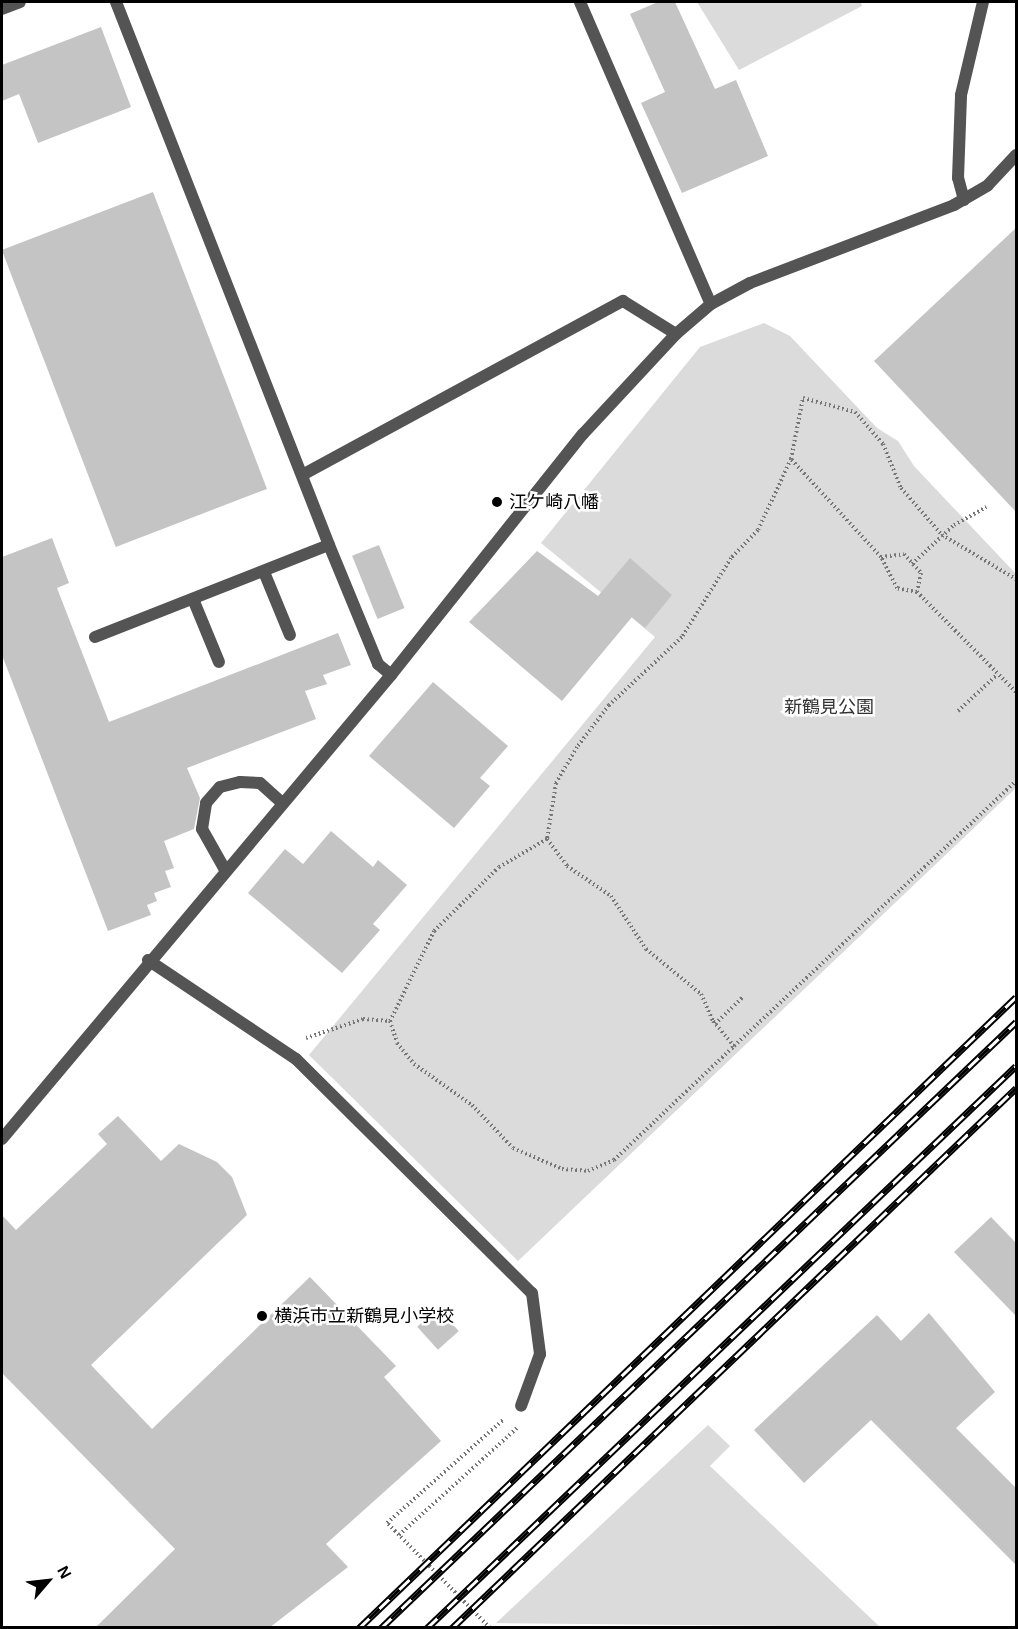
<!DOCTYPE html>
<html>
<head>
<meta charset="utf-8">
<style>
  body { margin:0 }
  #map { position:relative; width:1018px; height:1629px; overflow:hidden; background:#fff; font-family:Arial,"Noto Sans JP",sans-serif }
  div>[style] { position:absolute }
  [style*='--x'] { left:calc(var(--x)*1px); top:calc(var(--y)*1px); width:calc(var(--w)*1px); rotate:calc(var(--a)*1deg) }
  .green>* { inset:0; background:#dbdbdb }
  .building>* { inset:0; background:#c4c4c4; transform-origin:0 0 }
  .path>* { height:4px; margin-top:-2px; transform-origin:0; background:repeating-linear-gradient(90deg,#767676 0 1.5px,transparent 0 4.5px) }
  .service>* { height:12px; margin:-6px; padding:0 6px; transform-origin:6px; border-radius:6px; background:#545454 }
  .minor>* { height:12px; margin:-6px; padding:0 6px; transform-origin:6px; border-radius:6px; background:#545454 }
  .tertiary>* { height:12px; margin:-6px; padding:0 6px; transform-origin:6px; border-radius:6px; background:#545454 }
  .rail>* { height:7px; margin-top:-3.5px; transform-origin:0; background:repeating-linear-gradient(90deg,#fff 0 14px,#000 0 28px); box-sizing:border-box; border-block:2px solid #000 }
  .dots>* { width:16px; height:16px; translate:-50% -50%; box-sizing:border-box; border:3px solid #fff; border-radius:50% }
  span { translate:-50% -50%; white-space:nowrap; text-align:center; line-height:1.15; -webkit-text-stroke:5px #fff; paint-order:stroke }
  .poi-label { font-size:18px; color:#000 }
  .left { translate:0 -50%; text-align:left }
  .park-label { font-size:18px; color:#323232 }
  .frame { position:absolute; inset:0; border:3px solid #000; pointer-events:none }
  .north { position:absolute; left:18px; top:1551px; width:60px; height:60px; -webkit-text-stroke:4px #fff; paint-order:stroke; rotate:62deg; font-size:16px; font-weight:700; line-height:24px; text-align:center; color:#000 }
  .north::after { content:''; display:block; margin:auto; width:21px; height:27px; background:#000; clip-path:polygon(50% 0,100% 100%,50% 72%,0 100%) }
</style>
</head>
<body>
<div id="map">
  <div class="green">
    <div style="clip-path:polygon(697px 2px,861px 2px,862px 6px,739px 70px)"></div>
    <div style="clip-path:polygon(764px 323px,790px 336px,877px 428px,898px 441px,914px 466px,1016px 574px,1016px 788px,518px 1261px,309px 1055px,655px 637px,541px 543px,700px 347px)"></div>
    <div style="clip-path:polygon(708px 1425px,730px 1446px,710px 1466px,880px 1627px,496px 1623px)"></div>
  </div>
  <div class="building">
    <div style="clip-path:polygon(658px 2px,675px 2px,715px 89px,736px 80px,768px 156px,682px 193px,641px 103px,665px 92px,630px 14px)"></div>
    <div style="clip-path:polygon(101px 27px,131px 107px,38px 143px,19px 94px,2px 101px,2px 65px)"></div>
    <div style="left:153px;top:192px;width:318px;height:162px;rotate:69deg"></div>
    <div style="clip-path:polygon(1017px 227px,1017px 513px,874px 361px)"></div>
    <div style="clip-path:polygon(52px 538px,69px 583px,57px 588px,109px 722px,338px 633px,351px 665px,323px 675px,327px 684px,305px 691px,316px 719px,187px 768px,200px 798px,194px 829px,164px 841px,174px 868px,165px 871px,171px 887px,154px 893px,157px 901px,147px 905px,151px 915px,108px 931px,2px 655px,2px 557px)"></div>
    <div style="left:379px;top:545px;width:68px;height:29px;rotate:68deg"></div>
    <div style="clip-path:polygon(537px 551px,598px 596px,630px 558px,672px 595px,645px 628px,632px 617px,562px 701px,469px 622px)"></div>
    <div style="clip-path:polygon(433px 682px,508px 746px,480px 778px,490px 786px,454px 828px,369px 756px)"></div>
    <div style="clip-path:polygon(331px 831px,373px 867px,378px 860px,407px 885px,373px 924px,380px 930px,342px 973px,248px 893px,285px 849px,303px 864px)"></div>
    <div style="clip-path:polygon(118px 1116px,161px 1161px,179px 1144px,217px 1162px,232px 1177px,247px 1215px,91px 1365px,152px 1429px,310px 1277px,396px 1366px,384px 1377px,441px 1441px,326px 1544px,348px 1567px,269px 1628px,95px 1628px,175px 1549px,2px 1373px,2px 1215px,16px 1230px,107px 1144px,98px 1134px)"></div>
    <div style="clip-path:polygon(991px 1217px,1017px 1244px,1017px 1317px,954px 1252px)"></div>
    <div style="left:438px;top:1308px;width:31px;height:28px;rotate:48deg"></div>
    <div style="clip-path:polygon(929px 1313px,995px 1392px,956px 1428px,1017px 1489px,1017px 1566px,871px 1420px,804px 1483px,754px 1430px,877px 1315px,901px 1341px)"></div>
  </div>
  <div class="path">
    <div style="--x:791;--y:459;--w:62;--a:-78.9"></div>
    <div style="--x:803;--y:398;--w:54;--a:15.1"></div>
    <div style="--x:855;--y:412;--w:43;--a:48.8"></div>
    <div style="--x:883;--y:444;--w:48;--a:67.8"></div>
    <div style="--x:901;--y:488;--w:62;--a:48.9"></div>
    <div style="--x:942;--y:535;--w:86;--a:30.7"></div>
    <div style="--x:881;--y:557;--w:23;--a:-7"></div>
    <div style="--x:904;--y:554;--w:25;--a:48"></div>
    <div style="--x:921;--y:573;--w:19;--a:102"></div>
    <div style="--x:912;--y:564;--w:57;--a:-42.9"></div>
    <div style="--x:954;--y:525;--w:37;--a:-29"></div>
    <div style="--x:1016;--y:692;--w:141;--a:-134.7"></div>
    <div style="--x:917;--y:592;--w:20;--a:-169"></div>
    <div style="--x:897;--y:588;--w:35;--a:-117"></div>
    <div style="--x:881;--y:557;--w:133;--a:-132.6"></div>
    <div style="--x:791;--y:459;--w:78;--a:114.9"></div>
    <div style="--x:758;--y:530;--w:39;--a:134"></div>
    <div style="--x:731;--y:558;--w:93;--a:121.8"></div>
    <div style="--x:682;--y:637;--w:100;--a:137"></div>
    <div style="--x:609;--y:705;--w:53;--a:127.3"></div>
    <div style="--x:577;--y:747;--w:42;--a:120.3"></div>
    <div style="--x:556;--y:783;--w:57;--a:99.1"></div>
    <div style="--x:547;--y:839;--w:34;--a:53"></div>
    <div style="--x:567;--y:866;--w:53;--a:34.3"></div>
    <div style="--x:611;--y:896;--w:64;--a:56.6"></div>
    <div style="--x:646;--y:949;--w:71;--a:39.3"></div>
    <div style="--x:701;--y:994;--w:30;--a:66"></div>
    <div style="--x:713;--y:1021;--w:33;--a:50"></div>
    <div style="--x:734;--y:1046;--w:387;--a:-43.2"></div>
    <div style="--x:958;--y:711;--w:54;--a:-42.8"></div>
    <div style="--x:390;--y:1021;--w:23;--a:72"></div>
    <div style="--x:397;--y:1043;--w:27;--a:51"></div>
    <div style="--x:414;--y:1064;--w:71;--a:35.3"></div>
    <div style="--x:472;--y:1105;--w:59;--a:46.4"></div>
    <div style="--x:513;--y:1148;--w:53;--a:23.2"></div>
    <div style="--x:562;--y:1169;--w:26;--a:4"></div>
    <div style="--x:588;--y:1171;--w:28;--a:-23"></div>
    <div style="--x:614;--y:1160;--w:166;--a:-43.5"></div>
    <div style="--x:715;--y:1024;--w:40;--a:-44"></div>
    <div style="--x:306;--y:1038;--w:60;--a:-18.4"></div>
    <div style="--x:363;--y:1019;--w:27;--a:4"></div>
    <div style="--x:390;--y:1021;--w:100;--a:-63.9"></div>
    <div style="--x:434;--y:931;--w:91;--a:-44.6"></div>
    <div style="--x:499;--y:867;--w:56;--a:-30.3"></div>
    <div style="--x:399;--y:1535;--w:161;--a:-42.2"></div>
    <div style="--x:490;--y:1628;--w:147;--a:-134.4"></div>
    <div style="--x:387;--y:1523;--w:157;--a:-41.6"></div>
  </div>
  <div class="service">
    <div style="--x:964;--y:200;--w:23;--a:-105"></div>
    <div style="--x:958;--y:178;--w:83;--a:-87.9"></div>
    <div style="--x:961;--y:95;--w:96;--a:-76.7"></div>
    <div style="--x:304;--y:474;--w:363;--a:-28.5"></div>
    <div style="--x:623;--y:301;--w:62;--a:31.9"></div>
    <div style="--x:264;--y:572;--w:68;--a:67.6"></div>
    <div style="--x:193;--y:599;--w:68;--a:67.6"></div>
    <div style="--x:95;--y:637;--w:251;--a:-21.5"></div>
    <div style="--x:224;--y:868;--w:45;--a:-119.4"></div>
    <div style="--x:202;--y:829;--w:26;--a:-81"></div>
    <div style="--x:206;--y:803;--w:21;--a:-49"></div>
    <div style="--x:220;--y:787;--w:21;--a:-14"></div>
    <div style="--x:240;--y:782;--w:20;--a:3"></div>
    <div style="--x:260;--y:783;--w:28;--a:42"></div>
    <div style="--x:148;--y:960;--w:178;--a:33.8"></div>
    <div style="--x:296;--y:1059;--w:332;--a:44.8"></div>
    <div style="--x:532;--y:1293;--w:62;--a:82.5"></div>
    <div style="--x:540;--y:1354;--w:55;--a:110.1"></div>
  </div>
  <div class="minor">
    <div style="--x:580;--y:2;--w:329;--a:66.6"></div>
  </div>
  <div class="tertiary">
    <div style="--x:116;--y:2;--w:583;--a:68.58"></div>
    <div style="--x:329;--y:545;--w:129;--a:67.6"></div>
    <div style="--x:378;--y:664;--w:17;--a:40"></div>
    <div style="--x:2;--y:9;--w:19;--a:-21"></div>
    <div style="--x:2;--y:1139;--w:605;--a:-50.02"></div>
    <div style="--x:391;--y:675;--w:308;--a:-51.5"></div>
    <div style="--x:583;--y:434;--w:137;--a:-47.1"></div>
    <div style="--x:676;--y:334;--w:46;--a:-40.6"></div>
    <div style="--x:711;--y:304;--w:44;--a:-28.3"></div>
    <div style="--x:750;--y:283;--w:218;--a:-20.9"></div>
    <div style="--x:954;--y:205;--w:39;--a:-30"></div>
    <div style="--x:988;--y:185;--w:41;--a:-47"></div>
  </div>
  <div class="rail">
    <div style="--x:359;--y:1628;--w:911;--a:-43.84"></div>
    <div style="--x:381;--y:1628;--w:878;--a:-43.66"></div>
    <div style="--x:427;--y:1628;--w:814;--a:-43.66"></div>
    <div style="--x:452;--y:1628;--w:781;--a:-43.75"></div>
  </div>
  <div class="dots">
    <div style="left:497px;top:502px;background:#000"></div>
    <div style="left:262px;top:1316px;background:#000"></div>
  </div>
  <div class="poi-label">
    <span class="left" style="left:509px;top:502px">江ケ崎八幡</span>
    <span class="left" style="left:274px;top:1316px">横浜市立新鶴見小学校</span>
  </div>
  <div class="park-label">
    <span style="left:829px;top:707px">新鶴見公園</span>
  </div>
  <div class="frame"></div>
  <div class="north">N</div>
</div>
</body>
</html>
